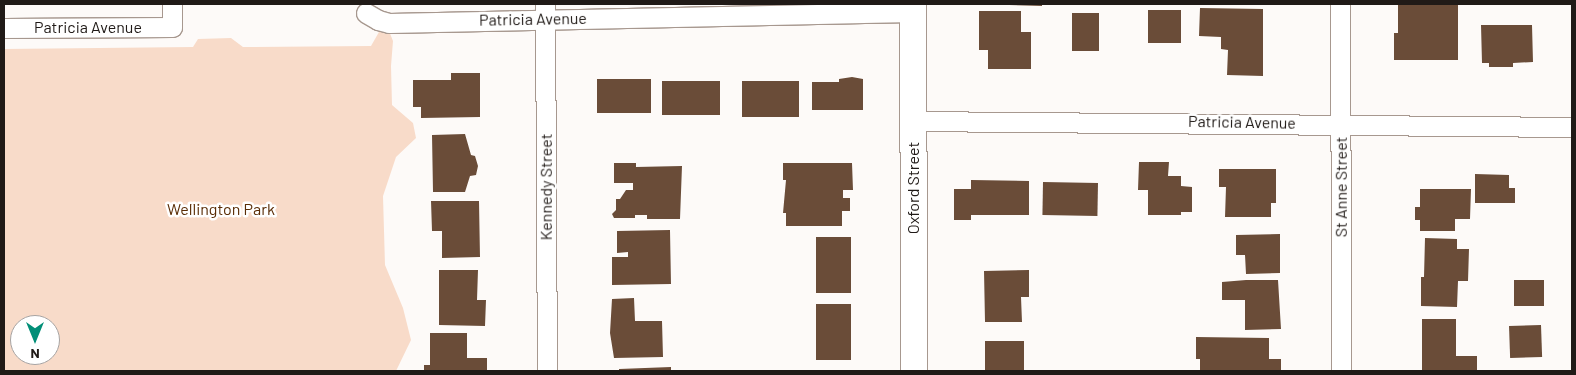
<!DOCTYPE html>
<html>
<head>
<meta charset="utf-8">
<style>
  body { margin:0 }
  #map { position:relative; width:1576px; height:375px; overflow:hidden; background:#fdfaf8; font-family:Barlow,sans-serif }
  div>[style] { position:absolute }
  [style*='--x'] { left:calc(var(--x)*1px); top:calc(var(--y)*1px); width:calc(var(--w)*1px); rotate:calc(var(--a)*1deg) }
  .green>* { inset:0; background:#f8dbc9 }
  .building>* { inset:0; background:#6a4c38; transform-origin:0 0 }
  .roads { filter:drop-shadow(1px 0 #a7988f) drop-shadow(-1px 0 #a7988f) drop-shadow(0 1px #a7988f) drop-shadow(0 -1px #a7988f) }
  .street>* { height:19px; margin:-9.5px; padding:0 9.5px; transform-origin:9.5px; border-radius:9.5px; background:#fff }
  .secondary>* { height:26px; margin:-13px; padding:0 13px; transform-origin:13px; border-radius:13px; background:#fff }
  span { translate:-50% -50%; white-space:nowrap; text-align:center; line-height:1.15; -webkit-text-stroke:5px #fff; paint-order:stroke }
  .street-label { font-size:16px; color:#201a17 }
  .park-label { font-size:16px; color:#5a2d06 }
  .frame { position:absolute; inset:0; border:5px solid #201a17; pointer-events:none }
  .north { position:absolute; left:10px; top:315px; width:50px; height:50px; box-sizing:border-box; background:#fff; border:1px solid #a6a3a2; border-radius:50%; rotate:180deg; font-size:14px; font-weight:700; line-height:20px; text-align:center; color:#201a17 }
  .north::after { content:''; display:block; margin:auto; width:18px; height:22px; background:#028f78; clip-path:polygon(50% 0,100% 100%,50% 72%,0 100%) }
</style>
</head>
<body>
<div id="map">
  <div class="green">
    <div style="clip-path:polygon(evenodd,389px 31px,393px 41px,391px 66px,392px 105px,413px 123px,416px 138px,396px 157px,383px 196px,385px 265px,403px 308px,411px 340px,396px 371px,4px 371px,4px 49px,193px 47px,198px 39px,231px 38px,243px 47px,371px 46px,379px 32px,389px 31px,20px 325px,50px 325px,50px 355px,20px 355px,20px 325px)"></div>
  </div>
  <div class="building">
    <div style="clip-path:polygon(1009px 4px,1042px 4px,1042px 6px,1009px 5px)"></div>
    <div style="clip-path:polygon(1398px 4px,1458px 4px,1458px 60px,1394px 60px,1394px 33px,1398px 33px)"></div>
    <div style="clip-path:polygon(1200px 8px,1263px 9px,1263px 76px,1227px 75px,1228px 50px,1221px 49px,1221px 37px,1199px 36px)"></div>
    <div style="left:1148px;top:10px;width:33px;height:33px"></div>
    <div style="clip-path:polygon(979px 11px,1021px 11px,1021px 32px,1031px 32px,1031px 69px,988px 69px,988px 50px,979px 50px)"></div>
    <div style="left:1072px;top:13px;width:27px;height:38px"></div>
    <div style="clip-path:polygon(1481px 25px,1532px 25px,1533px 62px,1513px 63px,1513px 67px,1489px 67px,1489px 63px,1482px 63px)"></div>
    <div style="clip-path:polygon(451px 73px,480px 73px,480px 117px,421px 118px,421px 107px,413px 107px,413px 80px,451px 80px)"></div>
    <div style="clip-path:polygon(852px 77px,863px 79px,863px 110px,812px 110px,812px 82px,839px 82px,839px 79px)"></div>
    <div style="left:597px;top:79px;width:54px;height:34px"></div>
    <div style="left:662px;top:81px;width:58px;height:34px"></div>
    <div style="left:742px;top:81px;width:57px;height:36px"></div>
    <div style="clip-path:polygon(465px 134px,471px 155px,475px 156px,478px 166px,476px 175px,470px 176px,465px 192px,433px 192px,432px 135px)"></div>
    <div style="clip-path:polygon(1139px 162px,1169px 162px,1168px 176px,1181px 176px,1181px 186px,1192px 187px,1192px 212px,1181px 212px,1181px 215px,1148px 215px,1148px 190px,1138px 190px)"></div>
    <div style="clip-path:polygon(614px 163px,636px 163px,636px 167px,682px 166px,680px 219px,647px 219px,647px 215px,635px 215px,635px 218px,614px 218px,612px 214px,616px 210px,616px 199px,620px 199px,626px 190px,633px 190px,633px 183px,614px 183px)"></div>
    <div style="clip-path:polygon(783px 163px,852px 163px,853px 190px,843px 190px,843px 198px,850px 198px,850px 211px,842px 211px,842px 226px,786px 226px,786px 213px,783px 213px,786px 180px,783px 180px)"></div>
    <div style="clip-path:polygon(1219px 169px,1276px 169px,1276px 203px,1271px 203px,1271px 217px,1225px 217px,1226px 187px,1219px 187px)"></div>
    <div style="clip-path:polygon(1475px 174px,1509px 175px,1509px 188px,1515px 188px,1515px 203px,1475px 203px)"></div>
    <div style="clip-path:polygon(971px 180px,1029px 181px,1029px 215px,971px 215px,971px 220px,954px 220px,954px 189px,971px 189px)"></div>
    <div style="left:1043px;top:182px;width:55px;height:33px;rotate:1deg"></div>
    <div style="clip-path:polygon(1420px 189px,1471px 189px,1470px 219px,1455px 219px,1455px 231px,1420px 231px,1420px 220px,1415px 220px,1415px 207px,1420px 207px)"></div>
    <div style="clip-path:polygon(431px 201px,479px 201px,480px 257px,442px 258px,442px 231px,432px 231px)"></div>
    <div style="clip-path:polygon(670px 230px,671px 284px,612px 285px,612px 257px,628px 257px,628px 252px,617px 253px,617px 231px)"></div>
    <div style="clip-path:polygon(1280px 234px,1280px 273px,1246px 274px,1245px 255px,1236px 255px,1236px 235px)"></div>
    <div style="left:816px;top:237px;width:35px;height:56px"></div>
    <div style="clip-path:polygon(1425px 238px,1457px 239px,1457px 249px,1469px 249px,1468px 281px,1458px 281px,1457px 307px,1421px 306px,1421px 277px,1424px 277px)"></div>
    <div style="clip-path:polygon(439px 270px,478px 270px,477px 300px,486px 300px,485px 326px,439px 325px)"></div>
    <div style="clip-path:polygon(1029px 270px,1029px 297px,1021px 297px,1022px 322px,985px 322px,984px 271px)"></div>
    <div style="clip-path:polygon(1246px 280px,1278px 280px,1281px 329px,1245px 330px,1245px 300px,1222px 300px,1222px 282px)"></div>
    <div style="left:1514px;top:280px;width:30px;height:26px"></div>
    <div style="clip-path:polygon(634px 298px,635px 321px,662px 321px,663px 357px,614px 358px,610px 333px,612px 299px)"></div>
    <div style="left:851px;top:304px;width:56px;height:35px;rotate:90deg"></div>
    <div style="clip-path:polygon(1422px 319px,1456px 319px,1456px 356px,1477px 356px,1477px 371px,1422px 371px)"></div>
    <div style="left:1541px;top:325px;width:32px;height:32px;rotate:88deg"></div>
    <div style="clip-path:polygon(430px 333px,467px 333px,467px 358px,487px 358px,487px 371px,424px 371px,424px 365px,430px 365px)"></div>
    <div style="clip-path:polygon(1196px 337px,1269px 338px,1269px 359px,1281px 359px,1281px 371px,1200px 371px,1200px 359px,1196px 359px)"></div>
    <div style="left:985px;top:341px;width:39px;height:30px"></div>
    <div style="clip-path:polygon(671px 367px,671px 371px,619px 371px,619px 369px)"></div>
  </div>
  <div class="roads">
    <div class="street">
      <div style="--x:545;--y:4;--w:367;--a:89.7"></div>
      <div style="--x:1340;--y:4;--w:367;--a:89.8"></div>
      <div style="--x:366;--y:13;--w:14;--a:30"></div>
      <div style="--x:378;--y:20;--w:11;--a:15"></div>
      <div style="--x:389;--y:23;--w:524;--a:-1.2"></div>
      <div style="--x:4;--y:28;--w:168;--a:-0.3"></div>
      <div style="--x:172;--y:27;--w:23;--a:-90"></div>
      <div style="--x:912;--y:121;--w:660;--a:0.52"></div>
    </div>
    <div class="secondary">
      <div style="--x:913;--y:4;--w:367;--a:89.8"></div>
    </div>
  </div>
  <div class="street-label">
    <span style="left:533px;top:19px;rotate:-1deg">Patricia Avenue</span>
    <span style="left:88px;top:27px">Patricia Avenue</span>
    <span style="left:1242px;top:122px;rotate:1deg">Patricia Avenue</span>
    <span style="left:546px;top:187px;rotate:-90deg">Kennedy Street</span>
    <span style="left:1341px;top:187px;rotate:-90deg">St Anne Street</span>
    <span style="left:913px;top:188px;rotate:-90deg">Oxford Street</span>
  </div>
  <div class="park-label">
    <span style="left:221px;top:209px">Wellington Park</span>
  </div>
  <div class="frame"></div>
  <div class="north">N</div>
</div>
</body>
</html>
